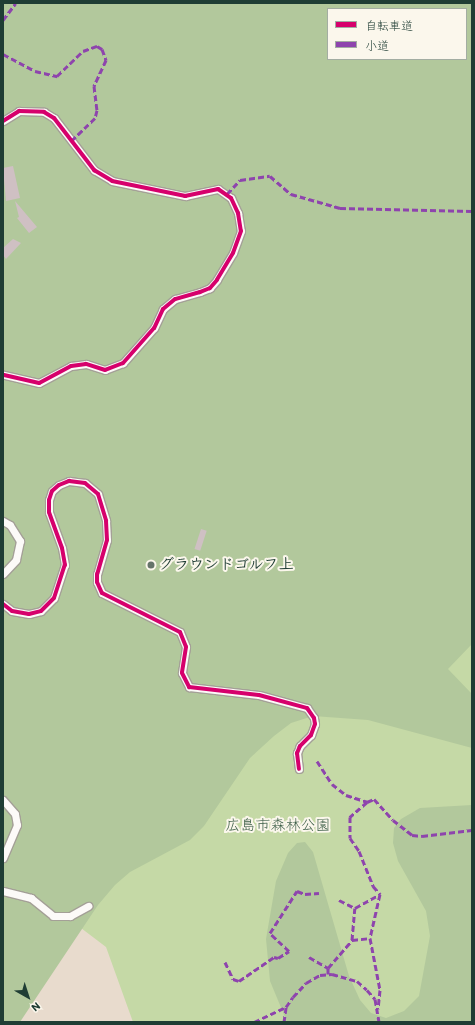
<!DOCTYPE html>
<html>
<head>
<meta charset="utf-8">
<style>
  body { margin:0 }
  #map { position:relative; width:475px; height:1025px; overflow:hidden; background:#e8dbcd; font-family:Itim,"Klee One",sans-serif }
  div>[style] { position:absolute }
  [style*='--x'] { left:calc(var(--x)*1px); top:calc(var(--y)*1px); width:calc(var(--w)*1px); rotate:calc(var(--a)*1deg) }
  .green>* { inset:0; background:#c5d9a6 }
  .forest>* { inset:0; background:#b2c89c }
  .building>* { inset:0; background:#cfc0c3; transform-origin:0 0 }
  .roads { filter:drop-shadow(1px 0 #a4a097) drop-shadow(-1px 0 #a4a097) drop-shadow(0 1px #a4a097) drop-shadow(0 -1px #a4a097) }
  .street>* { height:7px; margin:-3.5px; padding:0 3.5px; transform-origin:3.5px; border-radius:3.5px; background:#fcfaf8 }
  .quiet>* { height:3px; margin-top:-1.5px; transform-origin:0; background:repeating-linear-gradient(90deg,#8e44ad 0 6px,transparent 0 9px) }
  .cycleway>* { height:4px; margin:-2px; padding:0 2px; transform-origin:2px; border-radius:2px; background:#d6006c }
  .dots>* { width:11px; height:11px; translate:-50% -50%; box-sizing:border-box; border:2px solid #fbf7ec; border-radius:50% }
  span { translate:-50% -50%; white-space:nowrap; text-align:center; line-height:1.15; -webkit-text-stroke:4px #fbf7ec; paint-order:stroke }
  .poi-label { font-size:15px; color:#1f3d34; font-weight:700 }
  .left { translate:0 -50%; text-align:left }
  .park-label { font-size:15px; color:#3a5c45 }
  .frame { position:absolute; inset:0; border:4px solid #1f3d34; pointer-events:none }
  .legend { position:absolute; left:327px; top:8px; width:140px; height:52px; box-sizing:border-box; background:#fbf7ec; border:1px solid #a3ada2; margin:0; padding:5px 7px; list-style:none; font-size:12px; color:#1f3d34 }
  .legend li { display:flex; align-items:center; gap:8px; height:20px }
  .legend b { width:20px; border:1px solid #a3ada2 }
  .north { position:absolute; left:8px; top:977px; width:40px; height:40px; -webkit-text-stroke:3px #fbf7ec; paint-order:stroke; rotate:141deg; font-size:11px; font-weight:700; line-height:16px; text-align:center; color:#1f3d34 }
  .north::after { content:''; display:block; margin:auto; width:14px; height:18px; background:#1f3d34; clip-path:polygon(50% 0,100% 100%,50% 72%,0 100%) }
</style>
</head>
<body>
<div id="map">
  <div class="green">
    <div style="clip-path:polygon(3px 3px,472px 601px,472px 1022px,133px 1022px,106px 947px,77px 925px)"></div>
  </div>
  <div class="forest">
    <div style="clip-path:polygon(evenodd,3px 3px,472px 3px,472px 644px,448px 669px,472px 694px,472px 748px,368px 720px,313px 716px,291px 723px,274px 736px,250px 758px,204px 826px,190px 840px,130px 872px,115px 885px,98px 905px,20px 1022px,3px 1022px,3px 3px,328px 9px,466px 9px,466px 59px,328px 59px,328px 9px)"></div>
    <div style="clip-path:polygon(472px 805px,472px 1022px,287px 1022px,270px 981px,266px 939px,276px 881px,288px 853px,297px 843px,305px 842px,313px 852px,349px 976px,360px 1000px,371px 1013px,386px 1018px,404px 1011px,419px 996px,430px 936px,426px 911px,398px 861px,393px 843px,394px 828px,401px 819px,420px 808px)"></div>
  </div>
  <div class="building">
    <div style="clip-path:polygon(13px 166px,20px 198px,6px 201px,3px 168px)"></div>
    <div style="clip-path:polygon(15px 201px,37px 227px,29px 233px,17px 218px,19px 217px)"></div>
    <div style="clip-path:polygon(13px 239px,21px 243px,6px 259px,3px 255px,3px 248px)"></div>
    <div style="left:201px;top:529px;width:6px;height:21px;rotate:18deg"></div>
  </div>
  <div class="roads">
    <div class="street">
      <div style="--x:3;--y:121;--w:19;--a:-32"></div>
      <div style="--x:19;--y:111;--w:25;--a:2"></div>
      <div style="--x:44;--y:112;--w:12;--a:31"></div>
      <div style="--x:54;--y:118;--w:66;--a:52.4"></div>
      <div style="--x:94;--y:170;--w:21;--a:31"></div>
      <div style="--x:112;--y:181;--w:75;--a:11.6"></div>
      <div style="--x:185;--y:196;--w:34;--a:-12"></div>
      <div style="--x:218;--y:189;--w:16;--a:35"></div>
      <div style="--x:231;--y:198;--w:17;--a:65"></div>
      <div style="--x:238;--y:213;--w:18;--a:81"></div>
      <div style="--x:241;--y:231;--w:23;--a:110"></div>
      <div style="--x:233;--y:253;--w:31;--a:121"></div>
      <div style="--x:217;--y:280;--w:11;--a:131"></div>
      <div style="--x:210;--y:288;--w:11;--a:158"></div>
      <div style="--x:200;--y:292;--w:26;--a:164"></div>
      <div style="--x:175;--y:299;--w:16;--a:140"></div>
      <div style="--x:163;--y:309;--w:21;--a:115"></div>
      <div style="--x:154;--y:328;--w:47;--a:131.5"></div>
      <div style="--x:123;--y:363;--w:19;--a:159"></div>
      <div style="--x:105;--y:370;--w:20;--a:-162"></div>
      <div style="--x:86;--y:364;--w:15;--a:172"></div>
      <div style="--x:71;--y:366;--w:36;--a:152"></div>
      <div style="--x:39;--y:383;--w:37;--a:-167"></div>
      <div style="--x:3;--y:521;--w:8;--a:30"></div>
      <div style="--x:10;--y:525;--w:19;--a:58"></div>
      <div style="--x:20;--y:541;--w:19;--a:102"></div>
      <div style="--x:16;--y:560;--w:19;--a:133"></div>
      <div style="--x:3;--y:604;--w:11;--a:38"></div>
      <div style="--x:12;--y:611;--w:17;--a:10"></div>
      <div style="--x:29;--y:614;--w:12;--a:-14"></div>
      <div style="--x:41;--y:611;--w:18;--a:-45"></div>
      <div style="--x:54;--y:598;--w:35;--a:-72"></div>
      <div style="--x:65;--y:565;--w:17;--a:-100"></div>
      <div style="--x:62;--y:548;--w:38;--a:-110"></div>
      <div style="--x:49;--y:512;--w:12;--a:-90"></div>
      <div style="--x:49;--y:500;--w:9;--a:-72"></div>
      <div style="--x:52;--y:491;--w:9;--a:-41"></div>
      <div style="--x:59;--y:485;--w:11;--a:-22"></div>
      <div style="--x:69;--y:481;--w:16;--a:7"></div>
      <div style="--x:85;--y:483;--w:17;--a:40"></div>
      <div style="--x:98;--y:494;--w:28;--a:73"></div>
      <div style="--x:106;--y:521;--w:19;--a:87"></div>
      <div style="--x:107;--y:540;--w:35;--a:106"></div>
      <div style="--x:97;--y:574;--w:8;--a:90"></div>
      <div style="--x:97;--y:582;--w:12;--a:66"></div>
      <div style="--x:102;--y:593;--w:87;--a:26.6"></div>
      <div style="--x:180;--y:632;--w:16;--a:68"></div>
      <div style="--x:186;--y:647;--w:26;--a:99"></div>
      <div style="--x:182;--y:673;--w:16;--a:63"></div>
      <div style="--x:189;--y:687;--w:70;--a:6.5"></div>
      <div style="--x:259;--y:695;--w:50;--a:15.2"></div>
      <div style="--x:307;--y:708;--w:12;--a:55"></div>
      <div style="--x:314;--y:718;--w:6;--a:81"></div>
      <div style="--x:315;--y:724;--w:12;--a:110"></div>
      <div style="--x:311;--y:735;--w:16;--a:135"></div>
      <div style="--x:300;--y:746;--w:8;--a:113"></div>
      <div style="--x:297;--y:753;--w:16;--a:83"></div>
      <div style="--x:3;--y:800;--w:18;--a:49"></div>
      <div style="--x:15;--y:814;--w:11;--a:80"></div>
      <div style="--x:17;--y:825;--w:36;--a:113"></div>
      <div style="--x:3;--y:891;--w:29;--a:14"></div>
      <div style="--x:31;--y:898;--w:28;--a:39"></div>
      <div style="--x:53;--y:916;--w:17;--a:0"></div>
      <div style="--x:70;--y:916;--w:21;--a:-29"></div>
    </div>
  </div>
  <div class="quiet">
    <div style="--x:3;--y:20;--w:21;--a:-53"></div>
    <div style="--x:3;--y:54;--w:36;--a:28"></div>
    <div style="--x:35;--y:71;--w:23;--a:13"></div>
    <div style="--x:57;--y:76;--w:36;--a:-44"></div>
    <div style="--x:83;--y:51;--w:15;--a:-20"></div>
    <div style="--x:97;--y:46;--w:6;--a:31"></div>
    <div style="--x:102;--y:49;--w:12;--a:70"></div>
    <div style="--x:106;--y:60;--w:29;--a:115"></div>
    <div style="--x:94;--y:86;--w:24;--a:83"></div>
    <div style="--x:97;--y:110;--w:8;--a:104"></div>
    <div style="--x:95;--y:118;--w:33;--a:136"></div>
    <div style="--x:227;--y:194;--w:19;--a:-47"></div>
    <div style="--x:240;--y:180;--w:30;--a:-8"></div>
    <div style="--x:270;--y:176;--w:28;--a:41"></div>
    <div style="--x:291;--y:194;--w:51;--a:15.9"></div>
    <div style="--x:340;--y:208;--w:132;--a:1.3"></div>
    <div style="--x:317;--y:761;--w:27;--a:57"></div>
    <div style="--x:332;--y:784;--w:18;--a:38"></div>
    <div style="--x:346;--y:795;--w:22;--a:18"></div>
    <div style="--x:367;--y:802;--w:8;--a:-23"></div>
    <div style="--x:374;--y:799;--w:28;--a:48"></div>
    <div style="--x:393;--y:820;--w:24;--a:38"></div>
    <div style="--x:412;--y:835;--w:10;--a:6"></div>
    <div style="--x:422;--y:836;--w:50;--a:-6.8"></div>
    <div style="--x:367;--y:802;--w:23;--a:139"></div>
    <div style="--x:350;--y:817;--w:21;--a:90"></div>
    <div style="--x:350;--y:838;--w:16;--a:55"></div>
    <div style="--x:359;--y:851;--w:38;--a:68"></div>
    <div style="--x:373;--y:886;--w:11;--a:49"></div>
    <div style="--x:380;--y:894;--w:45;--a:102.8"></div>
    <div style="--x:370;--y:938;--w:53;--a:79.1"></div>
    <div style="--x:380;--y:990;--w:19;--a:96"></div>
    <div style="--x:339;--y:900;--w:18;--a:27"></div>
    <div style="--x:352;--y:940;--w:18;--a:-6"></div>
    <div style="--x:309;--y:957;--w:22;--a:30"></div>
    <div style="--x:225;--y:962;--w:19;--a:65"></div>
    <div style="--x:233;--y:979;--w:6;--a:18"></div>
    <div style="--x:239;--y:981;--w:42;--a:-34.4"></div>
    <div style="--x:274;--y:957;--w:4;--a:14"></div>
    <div style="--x:278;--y:958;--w:13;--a:-32"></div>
    <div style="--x:289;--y:951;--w:26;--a:-137"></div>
    <div style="--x:270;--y:933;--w:50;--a:-57.3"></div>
    <div style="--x:297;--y:891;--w:9;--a:21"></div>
    <div style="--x:305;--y:894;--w:14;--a:-4"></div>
    <div style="--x:328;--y:974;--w:6;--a:-90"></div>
    <div style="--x:328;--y:968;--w:37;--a:-49"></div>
    <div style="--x:352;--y:940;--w:32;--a:-85"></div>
    <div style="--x:355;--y:908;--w:29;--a:-29"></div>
    <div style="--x:254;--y:1022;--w:35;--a:-25"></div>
    <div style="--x:284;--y:1022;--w:15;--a:-82"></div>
    <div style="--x:286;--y:1007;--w:12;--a:-55"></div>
    <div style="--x:293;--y:997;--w:19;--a:-47"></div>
    <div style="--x:306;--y:983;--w:16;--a:-30"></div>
    <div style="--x:320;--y:975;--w:12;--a:-5"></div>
    <div style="--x:332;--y:974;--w:26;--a:16"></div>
    <div style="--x:357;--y:981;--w:13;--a:42"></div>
    <div style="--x:367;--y:990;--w:12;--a:48"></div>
    <div style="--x:375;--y:999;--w:23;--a:80"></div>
  </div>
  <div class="cycleway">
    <div style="--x:3;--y:121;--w:19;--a:-32"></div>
    <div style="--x:19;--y:111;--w:25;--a:2"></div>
    <div style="--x:44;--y:112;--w:12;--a:31"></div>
    <div style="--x:54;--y:118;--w:66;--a:52.4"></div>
    <div style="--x:94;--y:170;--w:21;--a:31"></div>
    <div style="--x:112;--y:181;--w:75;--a:11.6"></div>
    <div style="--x:185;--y:196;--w:34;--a:-12"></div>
    <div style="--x:218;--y:189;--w:16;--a:35"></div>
    <div style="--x:231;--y:198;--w:17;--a:65"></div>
    <div style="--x:238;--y:213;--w:18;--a:81"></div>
    <div style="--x:241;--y:231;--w:23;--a:110"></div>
    <div style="--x:233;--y:253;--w:31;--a:121"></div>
    <div style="--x:217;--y:280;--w:11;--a:131"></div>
    <div style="--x:210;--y:288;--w:11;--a:158"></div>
    <div style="--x:200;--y:292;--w:26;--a:164"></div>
    <div style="--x:175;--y:299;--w:16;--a:140"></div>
    <div style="--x:163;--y:309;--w:21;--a:115"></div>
    <div style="--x:154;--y:328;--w:47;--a:131.5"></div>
    <div style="--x:123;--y:363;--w:19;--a:159"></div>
    <div style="--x:105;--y:370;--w:20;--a:-162"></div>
    <div style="--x:86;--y:364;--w:15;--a:172"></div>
    <div style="--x:71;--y:366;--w:36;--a:152"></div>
    <div style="--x:39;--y:383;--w:37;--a:-167"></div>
    <div style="--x:3;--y:604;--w:11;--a:38"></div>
    <div style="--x:12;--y:611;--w:17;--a:10"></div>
    <div style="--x:29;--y:614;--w:12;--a:-14"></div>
    <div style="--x:41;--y:611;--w:18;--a:-45"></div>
    <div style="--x:54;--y:598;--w:35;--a:-72"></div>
    <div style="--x:65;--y:565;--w:17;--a:-100"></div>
    <div style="--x:62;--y:548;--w:38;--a:-110"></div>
    <div style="--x:49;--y:512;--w:12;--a:-90"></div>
    <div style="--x:49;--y:500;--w:9;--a:-72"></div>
    <div style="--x:52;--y:491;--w:9;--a:-41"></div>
    <div style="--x:59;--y:485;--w:11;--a:-22"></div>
    <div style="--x:69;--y:481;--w:16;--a:7"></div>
    <div style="--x:85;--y:483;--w:17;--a:40"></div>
    <div style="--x:98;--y:494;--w:28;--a:73"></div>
    <div style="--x:106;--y:521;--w:19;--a:87"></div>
    <div style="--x:107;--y:540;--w:35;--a:106"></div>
    <div style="--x:97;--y:574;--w:8;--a:90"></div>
    <div style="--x:97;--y:582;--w:12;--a:66"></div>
    <div style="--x:102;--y:593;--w:87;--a:26.6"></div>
    <div style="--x:180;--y:632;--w:16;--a:68"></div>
    <div style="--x:186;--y:647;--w:26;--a:99"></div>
    <div style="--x:182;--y:673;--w:16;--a:63"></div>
    <div style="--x:189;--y:687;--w:70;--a:6.5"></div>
    <div style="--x:259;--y:695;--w:50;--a:15.2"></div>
    <div style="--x:307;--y:708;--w:12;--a:55"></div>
    <div style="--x:314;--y:718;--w:6;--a:81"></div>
    <div style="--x:315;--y:724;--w:12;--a:110"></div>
    <div style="--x:311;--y:735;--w:16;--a:135"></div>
    <div style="--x:300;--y:746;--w:8;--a:113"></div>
    <div style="--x:297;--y:753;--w:16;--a:83"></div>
  </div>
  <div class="dots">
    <div style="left:151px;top:565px;background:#65746a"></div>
  </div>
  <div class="poi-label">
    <span class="left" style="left:159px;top:565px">グラウンドゴルフ上</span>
  </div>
  <div class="park-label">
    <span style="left:278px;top:826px">広島市森林公園</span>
  </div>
  <div class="frame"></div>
  <ul class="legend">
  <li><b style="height:5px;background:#d6006c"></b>自転車道</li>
  <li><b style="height:5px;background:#8e44ad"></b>小道</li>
  </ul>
  <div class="north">N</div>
</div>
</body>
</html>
